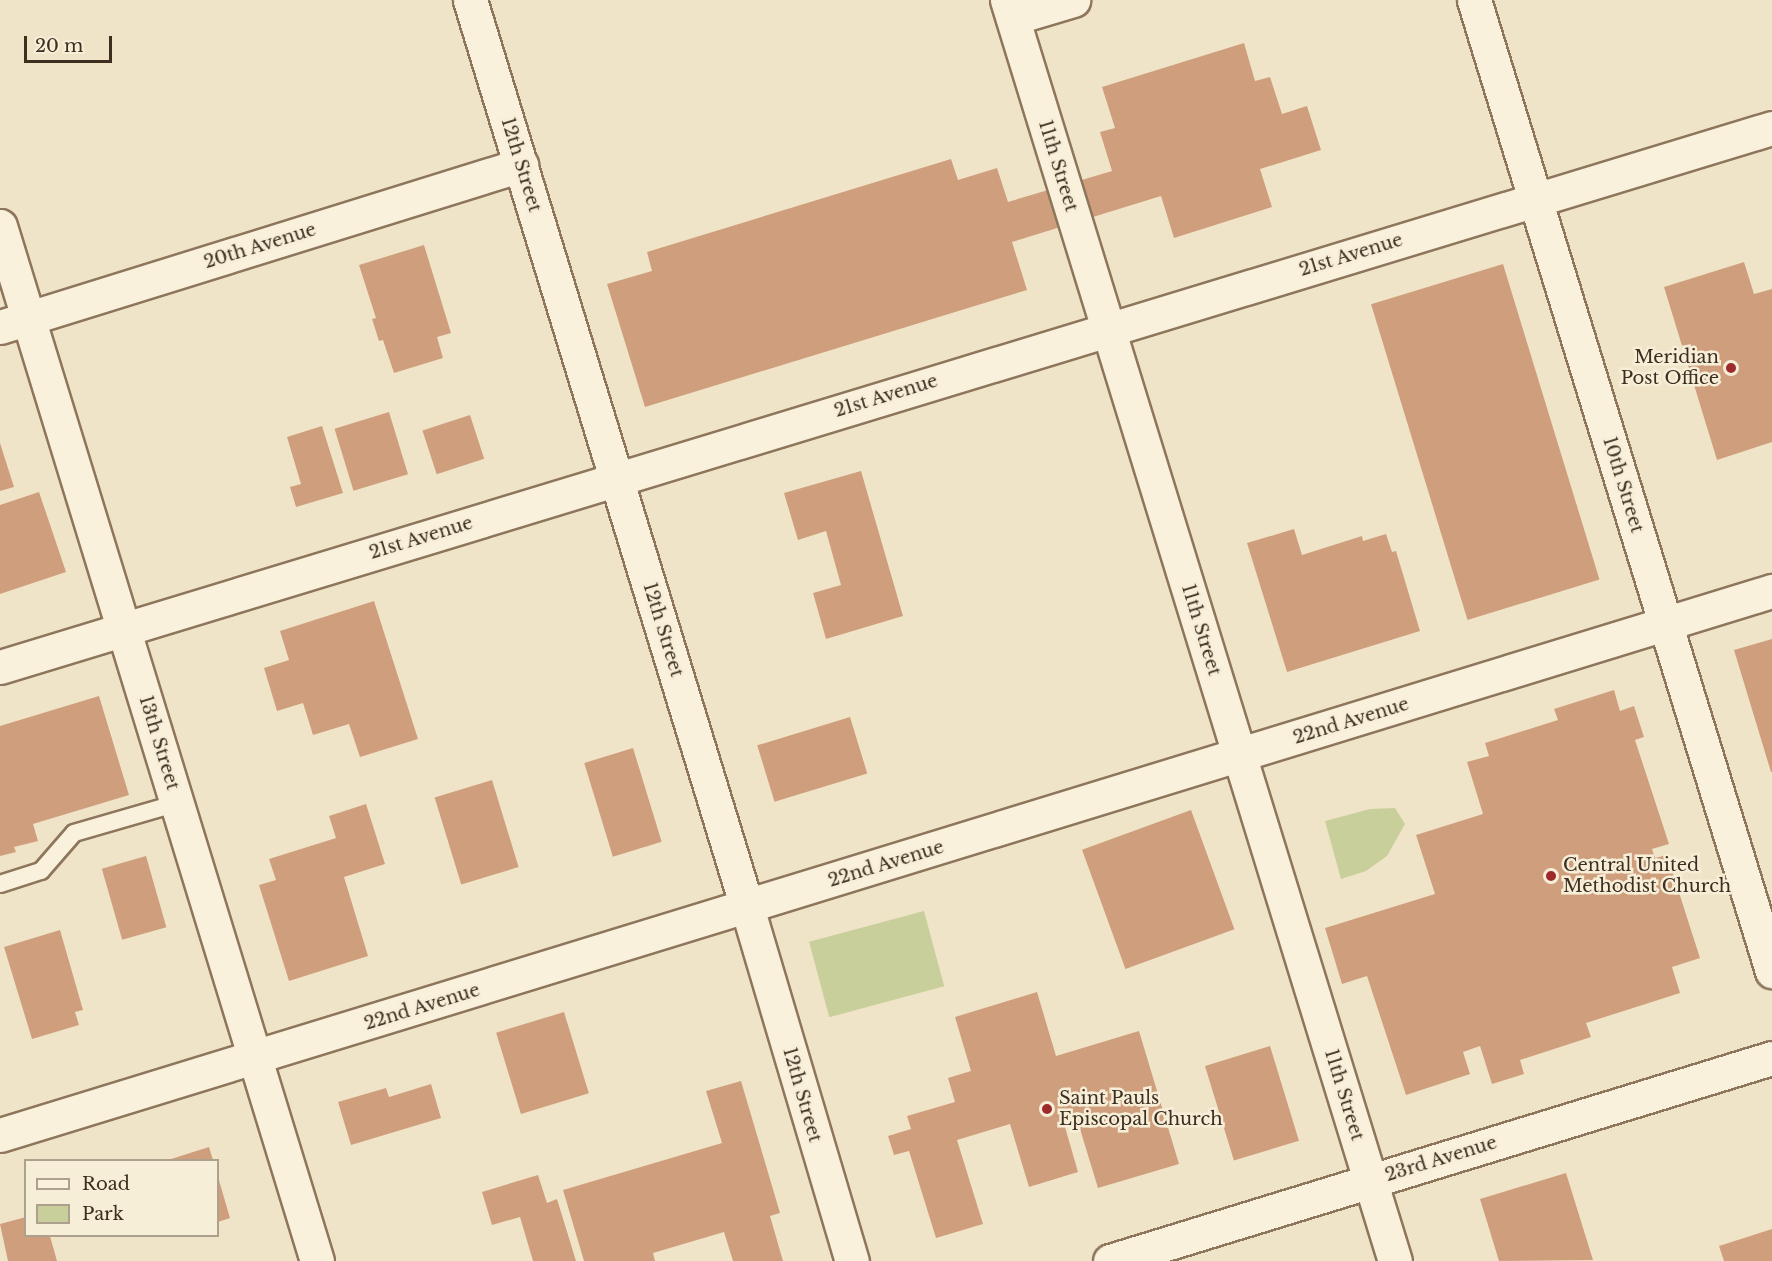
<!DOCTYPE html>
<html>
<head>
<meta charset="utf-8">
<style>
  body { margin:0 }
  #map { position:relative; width:1772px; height:1261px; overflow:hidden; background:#f0e4c8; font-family:"Libre Baskerville",serif }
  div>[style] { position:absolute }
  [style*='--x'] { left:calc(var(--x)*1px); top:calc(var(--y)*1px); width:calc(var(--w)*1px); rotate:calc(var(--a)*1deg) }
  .green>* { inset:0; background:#c9cf9b; transform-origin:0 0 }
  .building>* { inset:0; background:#cf9f7d; transform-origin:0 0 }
  .roads { filter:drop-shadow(2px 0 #8d765c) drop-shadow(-2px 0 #8d765c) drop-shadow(0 2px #8d765c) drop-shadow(0 -2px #8d765c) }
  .service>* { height:16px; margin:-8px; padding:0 8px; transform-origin:8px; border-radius:8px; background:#faf1dc }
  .minor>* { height:33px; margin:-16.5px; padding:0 16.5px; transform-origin:16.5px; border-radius:16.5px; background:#faf1dc }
  .secondary>* { height:33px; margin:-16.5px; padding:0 16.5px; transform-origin:16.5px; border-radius:16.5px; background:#faf1dc }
  .dots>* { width:16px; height:16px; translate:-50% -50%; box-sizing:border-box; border:3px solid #f7eed8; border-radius:50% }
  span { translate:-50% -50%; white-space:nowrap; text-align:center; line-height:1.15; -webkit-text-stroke:5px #f7eed8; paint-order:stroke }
  .street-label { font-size:18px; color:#3d2e20 }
  .poi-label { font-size:18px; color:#3d2e20 }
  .right { translate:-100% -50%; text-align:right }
  .left { translate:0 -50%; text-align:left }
  .legend { position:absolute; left:24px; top:1159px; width:195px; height:78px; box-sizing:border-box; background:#f7eed8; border:2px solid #ada18e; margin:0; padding:8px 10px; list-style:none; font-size:18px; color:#3d2e20 }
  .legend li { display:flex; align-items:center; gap:12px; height:30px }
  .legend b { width:30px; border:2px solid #ada18e }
  .scale { position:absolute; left:24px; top:36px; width:88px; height:27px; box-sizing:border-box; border:3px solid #3d2e20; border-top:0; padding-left:8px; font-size:18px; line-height:21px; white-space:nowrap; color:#3d2e20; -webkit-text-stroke:4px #f7eed8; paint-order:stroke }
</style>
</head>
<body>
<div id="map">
  <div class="green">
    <div style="clip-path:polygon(1395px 808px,1405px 824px,1387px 856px,1366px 871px,1341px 879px,1325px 821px,1370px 809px)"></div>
    <div style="left:924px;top:911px;width:78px;height:119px;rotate:75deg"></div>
  </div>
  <div class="building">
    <div style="clip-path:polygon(1244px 43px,1255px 81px,1270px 77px,1282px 114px,1307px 106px,1321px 150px,1260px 169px,1272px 207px,1174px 238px,1161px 196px,1012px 242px,1027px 290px,645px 407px,607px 284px,652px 271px,647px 252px,951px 159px,958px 180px,997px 168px,1008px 202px,1112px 171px,1100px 132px,1115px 128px,1102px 87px)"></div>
    <div style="clip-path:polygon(424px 245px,451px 333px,437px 337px,443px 358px,394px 373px,383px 340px,379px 341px,372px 319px,376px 318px,359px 265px)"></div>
    <div style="clip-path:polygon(1744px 262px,1754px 294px,1772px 289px,1772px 442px,1717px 460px,1664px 287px)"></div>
    <div style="left:1503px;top:264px;width:330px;height:138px;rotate:73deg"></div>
    <div style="left:389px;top:412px;width:65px;height:57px;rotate:73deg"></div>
    <div style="left:470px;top:415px;width:46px;height:50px;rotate:72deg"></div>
    <div style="clip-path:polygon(322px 426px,343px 493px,296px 507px,290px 487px,301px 484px,287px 437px)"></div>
    <div style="clip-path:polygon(0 443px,14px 487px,0 491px)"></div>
    <div style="clip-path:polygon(861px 471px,903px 616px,826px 639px,813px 593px,841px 585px,826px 531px,798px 540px,784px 493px)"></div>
    <div style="clip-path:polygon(39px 492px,66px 572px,0 594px,0 505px)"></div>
    <div style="clip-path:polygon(1294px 529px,1302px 555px,1362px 536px,1363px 541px,1386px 534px,1392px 552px,1396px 551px,1420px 631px,1287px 672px,1247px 543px)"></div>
    <div style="clip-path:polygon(374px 601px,418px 739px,360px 757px,349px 724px,313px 735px,303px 703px,277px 711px,264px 668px,289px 660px,280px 631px)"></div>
    <div style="clip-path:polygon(1772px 639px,1772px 772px,1771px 772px,1734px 650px)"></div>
    <div style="clip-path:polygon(1614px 690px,1620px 711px,1634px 706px,1644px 737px,1635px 740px,1669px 844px,1652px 849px,1655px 858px,1667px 855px,1700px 958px,1672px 967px,1680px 993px,1586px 1023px,1591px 1037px,1520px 1060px,1524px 1074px,1492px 1084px,1480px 1046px,1463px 1052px,1470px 1074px,1406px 1095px,1367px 976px,1342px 984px,1325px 928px,1435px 894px,1416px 835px,1483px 814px,1467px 762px,1489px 756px,1485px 743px,1558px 720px,1554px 709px)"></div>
    <div style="clip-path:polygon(99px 696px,129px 795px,33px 824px,38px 841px,14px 847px,16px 852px,0 856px,0 726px)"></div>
    <div style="left:850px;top:717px;width:59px;height:97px;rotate:73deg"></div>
    <div style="left:633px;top:748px;width:98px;height:51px;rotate:73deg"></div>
    <div style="left:492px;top:780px;width:91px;height:60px;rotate:73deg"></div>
    <div style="clip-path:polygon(366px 804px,385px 864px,344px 877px,368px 956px,289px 981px,259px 885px,276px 880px,269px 859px,336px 838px,329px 816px)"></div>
    <div style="left:1191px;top:810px;width:127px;height:116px;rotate:70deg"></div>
    <div style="left:146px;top:856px;width:74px;height:46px;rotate:74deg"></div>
    <div style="clip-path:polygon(60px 930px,83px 1010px,75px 1012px,79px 1025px,32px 1039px,4px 947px)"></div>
    <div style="clip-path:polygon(1037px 992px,1056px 1056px,1139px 1031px,1179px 1164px,1098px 1188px,1076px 1116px,1063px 1120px,1078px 1172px,1029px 1187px,1010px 1124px,957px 1140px,983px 1224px,936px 1238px,909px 1151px,894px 1155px,888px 1136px,911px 1129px,907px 1116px,955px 1102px,948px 1078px,971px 1071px,955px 1017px)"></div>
    <div style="left:564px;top:1012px;width:85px;height:71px;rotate:73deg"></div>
    <div style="left:1270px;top:1046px;width:99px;height:68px;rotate:73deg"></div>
    <div style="clip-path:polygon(741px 1081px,780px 1213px,770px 1216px,783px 1261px,733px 1261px,724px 1232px,653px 1253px,655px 1261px,584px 1261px,563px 1190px,722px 1143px,706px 1091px)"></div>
    <div style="clip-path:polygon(431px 1084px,441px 1118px,351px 1145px,338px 1102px,386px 1088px,389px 1097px)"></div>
    <div style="clip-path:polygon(209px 1147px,213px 1160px,168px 1160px)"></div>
    <div style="clip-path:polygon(1566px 1173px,1593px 1260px,1499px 1261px,1480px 1199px)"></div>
    <div style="clip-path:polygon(538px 1175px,547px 1203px,557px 1199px,576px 1261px,533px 1261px,520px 1217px,492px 1225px,482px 1192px)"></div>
    <div style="clip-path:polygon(218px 1177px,230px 1218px,218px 1222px)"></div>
    <div style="clip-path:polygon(26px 1217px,26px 1236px,50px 1236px,57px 1261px,8px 1261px,0 1224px)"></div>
    <div style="clip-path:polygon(1772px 1229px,1772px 1261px,1724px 1261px,1719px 1246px)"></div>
  </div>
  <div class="roads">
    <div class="service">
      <div style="--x:0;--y:884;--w:43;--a:-17.6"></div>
      <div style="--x:41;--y:871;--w:50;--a:-49"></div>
      <div style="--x:74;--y:833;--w:108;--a:-16.1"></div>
    </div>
    <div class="minor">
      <div style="--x:470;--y:0;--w:948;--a:73.02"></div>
      <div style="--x:747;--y:907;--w:369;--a:73.5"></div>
      <div style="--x:1007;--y:0;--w:1319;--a:72.9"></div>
      <div style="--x:1474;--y:0;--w:1016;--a:72.94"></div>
      <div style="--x:1013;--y:18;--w:63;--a:-16.7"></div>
      <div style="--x:0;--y:226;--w:1082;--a:72.97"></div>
      <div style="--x:0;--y:327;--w:546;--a:-17.27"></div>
      <div style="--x:0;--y:667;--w:1852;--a:-16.92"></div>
    </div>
    <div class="secondary">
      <div style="--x:0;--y:1135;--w:1854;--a:-17.07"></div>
      <div style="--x:1110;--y:1261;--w:692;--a:-17.05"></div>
    </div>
  </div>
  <div class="dots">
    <div style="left:1731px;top:368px;background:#9e2a2b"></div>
    <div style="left:1551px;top:876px;background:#9e2a2b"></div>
    <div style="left:1047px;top:1109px;background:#9e2a2b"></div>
  </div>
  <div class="street-label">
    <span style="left:521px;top:165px;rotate:73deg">12th Street</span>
    <span style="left:1058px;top:166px;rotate:73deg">11th Street</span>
    <span style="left:260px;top:246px;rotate:-17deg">20th Avenue</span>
    <span style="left:1351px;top:255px;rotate:-17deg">21st Avenue</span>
    <span style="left:886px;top:396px;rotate:-17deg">21st Avenue</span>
    <span style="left:1623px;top:485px;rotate:73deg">10th Street</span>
    <span style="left:421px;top:538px;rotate:-17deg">21st Avenue</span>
    <span style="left:663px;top:630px;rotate:73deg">12th Street</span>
    <span style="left:1201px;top:630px;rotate:73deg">11th Street</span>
    <span style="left:1351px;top:721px;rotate:-17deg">22nd Avenue</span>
    <span style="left:159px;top:743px;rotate:73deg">13th Street</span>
    <span style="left:886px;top:864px;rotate:-17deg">22nd Avenue</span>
    <span style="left:422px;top:1007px;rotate:-17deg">22nd Avenue</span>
    <span style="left:802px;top:1095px;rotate:74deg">12th Street</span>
    <span style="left:1344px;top:1095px;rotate:73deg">11th Street</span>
    <span style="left:1441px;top:1159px;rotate:-17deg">23rd Avenue</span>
  </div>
  <div class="poi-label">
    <span class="right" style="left:1719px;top:368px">Meridian<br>Post Office</span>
    <span class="left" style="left:1563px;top:876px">Central United<br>Methodist Church</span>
    <span class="left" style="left:1059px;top:1109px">Saint Pauls<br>Episcopal Church</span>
  </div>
  <ul class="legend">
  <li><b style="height:8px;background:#faf1dc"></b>Road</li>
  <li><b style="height:16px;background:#c9cf9b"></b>Park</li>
  </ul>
  <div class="scale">20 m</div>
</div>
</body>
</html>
